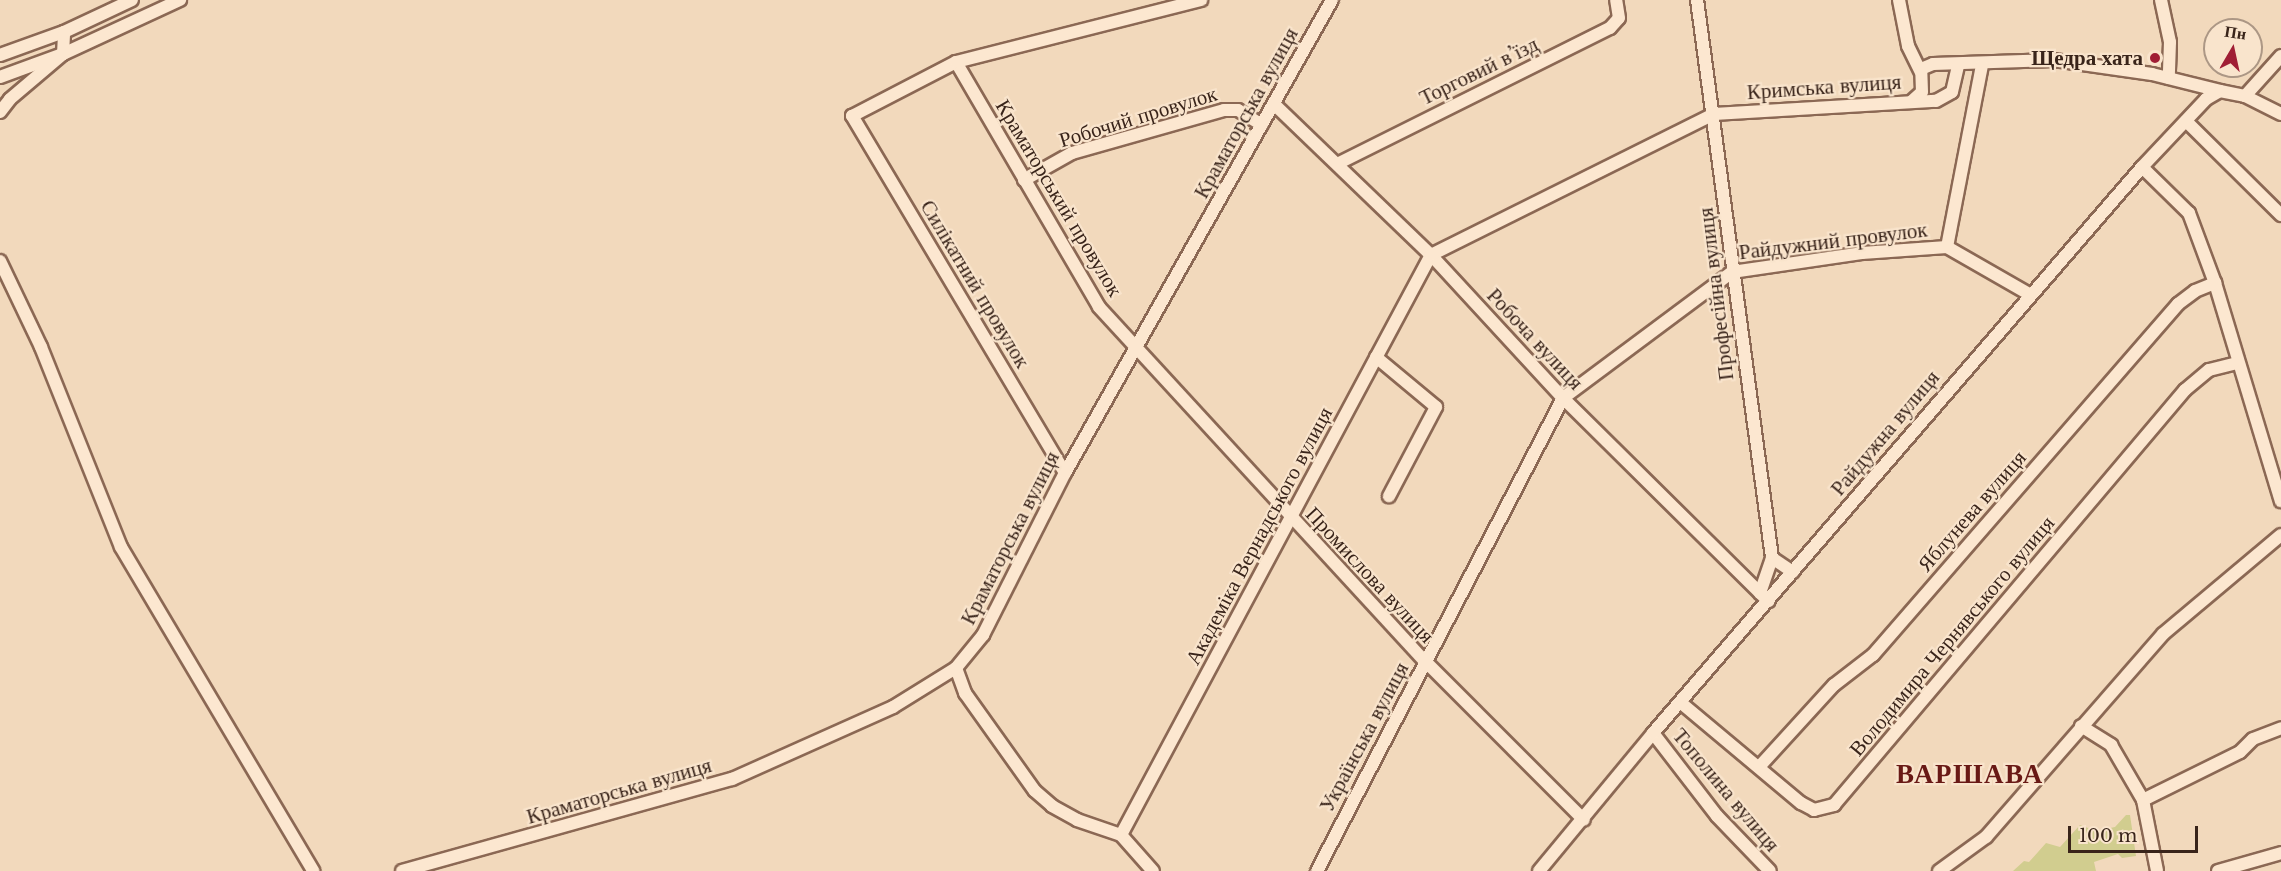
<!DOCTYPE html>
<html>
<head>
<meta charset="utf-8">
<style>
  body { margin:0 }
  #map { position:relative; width:2281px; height:871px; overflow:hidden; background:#f2d9bc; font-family:"Libre Baskerville",serif }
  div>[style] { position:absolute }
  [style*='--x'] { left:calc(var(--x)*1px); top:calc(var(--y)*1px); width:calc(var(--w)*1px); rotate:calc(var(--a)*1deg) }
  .green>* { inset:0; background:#d1cd8f }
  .roads { filter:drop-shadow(2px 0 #8b6854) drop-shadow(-2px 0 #8b6854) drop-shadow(0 2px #8b6854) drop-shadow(0 -2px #8b6854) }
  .minor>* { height:12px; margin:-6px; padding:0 6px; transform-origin:6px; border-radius:6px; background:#fce7d0 }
  .dots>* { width:16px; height:16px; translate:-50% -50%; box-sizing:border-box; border:3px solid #f9e4cc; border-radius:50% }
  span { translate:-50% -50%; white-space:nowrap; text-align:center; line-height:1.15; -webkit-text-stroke:4.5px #f9e4cc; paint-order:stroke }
  .poi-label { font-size:21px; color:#39241a; font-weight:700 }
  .right { translate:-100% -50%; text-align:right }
  .street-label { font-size:21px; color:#39241a }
  .district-label { font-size:27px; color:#691915; font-weight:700; letter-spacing:1.5px }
  .north { position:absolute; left:2203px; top:18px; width:60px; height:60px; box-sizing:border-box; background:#f9e4cc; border:2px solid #ac9785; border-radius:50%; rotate:9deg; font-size:16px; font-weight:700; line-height:24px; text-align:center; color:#39241a }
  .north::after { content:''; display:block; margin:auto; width:21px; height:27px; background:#a01e35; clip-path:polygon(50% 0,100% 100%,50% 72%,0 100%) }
  .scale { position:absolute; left:2068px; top:826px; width:130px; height:27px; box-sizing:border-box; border:3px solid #39241a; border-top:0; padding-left:8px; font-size:18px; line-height:21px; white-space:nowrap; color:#39241a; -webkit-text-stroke:4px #f9e4cc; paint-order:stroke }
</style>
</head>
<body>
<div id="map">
  <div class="green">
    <div style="clip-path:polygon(2126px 815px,2130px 815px,2136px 856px,2122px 858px,2118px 854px,2094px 862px,2096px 871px,2013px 871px,2024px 861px,2029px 862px,2046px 843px,2060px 847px,2080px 825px,2096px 831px,2115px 827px)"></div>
  </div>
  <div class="roads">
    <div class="minor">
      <div style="--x:1697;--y:0;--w:563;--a:82.34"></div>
      <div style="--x:1772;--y:558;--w:25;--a:34"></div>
      <div style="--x:1899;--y:0;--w:47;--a:78.9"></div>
      <div style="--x:1908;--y:46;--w:28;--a:64"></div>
      <div style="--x:2161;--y:0;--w:43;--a:77.9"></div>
      <div style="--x:2170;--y:42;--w:36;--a:92"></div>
      <div style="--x:0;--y:55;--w:68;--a:-19.8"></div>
      <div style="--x:64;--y:32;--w:75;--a:-25.2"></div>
      <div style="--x:956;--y:62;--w:284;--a:59.7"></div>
      <div style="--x:1099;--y:307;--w:483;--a:47.4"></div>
      <div style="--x:1426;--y:662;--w:223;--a:45"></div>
      <div style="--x:0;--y:77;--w:67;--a:-20.1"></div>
      <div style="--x:63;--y:54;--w:129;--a:-24.8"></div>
      <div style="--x:2245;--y:96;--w:40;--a:26.6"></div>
      <div style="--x:1912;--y:101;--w:13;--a:-42"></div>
      <div style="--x:1922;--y:92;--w:23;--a:-92"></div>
      <div style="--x:1921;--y:69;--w:13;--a:-23"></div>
      <div style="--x:1933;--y:64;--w:121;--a:-1.9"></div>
      <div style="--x:2054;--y:60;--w:99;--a:8.1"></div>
      <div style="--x:2152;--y:74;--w:70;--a:14"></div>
      <div style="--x:1274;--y:104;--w:218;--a:43.9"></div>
      <div style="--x:1431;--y:255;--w:195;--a:47.3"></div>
      <div style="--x:1563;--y:398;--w:289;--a:44.7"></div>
      <div style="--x:0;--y:112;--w:16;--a:-52"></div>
      <div style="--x:10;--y:99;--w:70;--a:-40.3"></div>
      <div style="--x:63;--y:54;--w:22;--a:-87"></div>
      <div style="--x:2186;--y:121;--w:134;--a:44.7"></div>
      <div style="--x:1337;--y:164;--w:305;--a:-26.5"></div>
      <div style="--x:1610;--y:28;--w:13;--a:-48"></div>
      <div style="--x:1619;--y:18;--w:18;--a:-99"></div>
      <div style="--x:2142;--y:167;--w:66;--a:44.4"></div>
      <div style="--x:2189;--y:213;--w:75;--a:69.6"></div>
      <div style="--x:2215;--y:283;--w:228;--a:73.2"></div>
      <div style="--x:1024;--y:180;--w:55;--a:-29.4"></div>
      <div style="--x:1072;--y:153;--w:158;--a:-15.8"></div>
      <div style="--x:1224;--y:110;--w:14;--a:0"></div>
      <div style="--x:1238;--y:110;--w:28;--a:32"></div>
      <div style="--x:1947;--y:247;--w:185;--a:-79.1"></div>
      <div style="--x:0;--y:261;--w:95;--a:64.5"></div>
      <div style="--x:41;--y:347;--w:215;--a:68.2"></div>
      <div style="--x:121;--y:547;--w:377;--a:59.3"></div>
      <div style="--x:1376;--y:357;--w:78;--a:39.8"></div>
      <div style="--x:1436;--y:407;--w:101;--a:117.8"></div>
      <div style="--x:1065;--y:473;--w:416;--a:-120.8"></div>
      <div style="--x:852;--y:116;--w:117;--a:-27.4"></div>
      <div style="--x:956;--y:62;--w:253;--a:-14.2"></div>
      <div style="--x:1760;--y:593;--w:37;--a:-71"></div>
      <div style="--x:956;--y:668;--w:27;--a:70"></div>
      <div style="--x:965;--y:693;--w:120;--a:54.5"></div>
      <div style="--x:1035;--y:791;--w:23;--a:41"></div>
      <div style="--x:1052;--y:806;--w:29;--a:29"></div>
      <div style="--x:1077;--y:820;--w:46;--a:18.8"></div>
      <div style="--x:1121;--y:835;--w:48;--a:48.4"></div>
      <div style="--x:1680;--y:702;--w:158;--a:39.9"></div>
      <div style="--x:1801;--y:803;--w:15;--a:28"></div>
      <div style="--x:1814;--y:810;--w:21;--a:-14"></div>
      <div style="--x:1834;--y:805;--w:544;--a:-49.78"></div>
      <div style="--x:2185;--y:390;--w:31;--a:-40"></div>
      <div style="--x:2209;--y:370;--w:29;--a:-14"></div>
      <div style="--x:2081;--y:726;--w:36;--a:32"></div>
      <div style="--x:2111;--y:745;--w:64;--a:59.8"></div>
      <div style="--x:2143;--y:800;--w:72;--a:78.8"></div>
      <div style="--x:1653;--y:733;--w:105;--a:52.4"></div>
      <div style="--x:1717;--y:816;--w:76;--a:46.1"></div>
      <div style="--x:1759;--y:767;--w:111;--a:-47.6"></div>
      <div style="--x:1834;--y:685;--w:49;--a:-37.6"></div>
      <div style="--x:1873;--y:655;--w:465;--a:-49"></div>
      <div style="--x:2178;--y:304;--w:21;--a:-37"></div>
      <div style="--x:2195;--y:291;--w:22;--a:-22"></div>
      <div style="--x:2143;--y:800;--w:108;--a:-26.3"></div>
      <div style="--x:2240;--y:752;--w:18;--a:-45"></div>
      <div style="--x:2253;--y:739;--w:30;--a:-21"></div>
      <div style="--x:1121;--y:835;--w:658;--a:-61.88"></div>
      <div style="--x:1431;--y:255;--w:316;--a:-26.5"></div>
      <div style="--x:1714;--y:114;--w:222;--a:-3.4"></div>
      <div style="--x:1936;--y:101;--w:18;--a:-29"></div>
      <div style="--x:1952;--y:92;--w:28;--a:-77"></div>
      <div style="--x:402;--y:871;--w:343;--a:-15.6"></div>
      <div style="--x:732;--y:779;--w:176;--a:-24.1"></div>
      <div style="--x:893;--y:707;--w:74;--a:-31.8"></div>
      <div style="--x:956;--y:668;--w:43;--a:-50.7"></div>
      <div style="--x:983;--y:635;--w:182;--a:-63.2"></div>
      <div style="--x:1065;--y:473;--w:543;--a:-60.56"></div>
      <div style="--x:1317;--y:871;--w:533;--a:-62.52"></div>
      <div style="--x:1563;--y:398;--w:211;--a:-36.7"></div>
      <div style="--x:1732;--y:272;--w:131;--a:-8.3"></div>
      <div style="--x:1862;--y:253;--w:85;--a:-4"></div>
      <div style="--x:1947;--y:247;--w:95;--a:29.8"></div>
      <div style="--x:1539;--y:871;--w:179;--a:-50.4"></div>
      <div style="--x:1653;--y:733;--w:748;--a:-49.17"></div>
      <div style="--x:2142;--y:167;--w:93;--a:-46.7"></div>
      <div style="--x:2206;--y:99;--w:16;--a:-30"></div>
      <div style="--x:2220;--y:91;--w:25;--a:11"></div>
      <div style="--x:2245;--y:96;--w:54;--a:-48"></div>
      <div style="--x:1939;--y:871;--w:58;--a:-35.9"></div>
      <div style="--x:1986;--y:837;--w:269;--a:-48.9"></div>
      <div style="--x:2163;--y:634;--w:154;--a:-40"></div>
      <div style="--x:2218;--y:871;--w:66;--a:-15.9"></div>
    </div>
  </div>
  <div class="dots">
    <div style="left:2155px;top:58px;background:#a01e35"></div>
  </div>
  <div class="poi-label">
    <span class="right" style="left:2143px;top:58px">Щедра хата</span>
  </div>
  <div class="street-label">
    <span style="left:1479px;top:71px;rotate:-26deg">Торговий в’їзд</span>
    <span style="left:1824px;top:87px;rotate:-4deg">Кримська вулиця</span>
    <span style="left:1246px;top:113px;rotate:-61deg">Краматорська вулиця</span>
    <span style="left:1138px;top:117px;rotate:-17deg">Робочий провулок</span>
    <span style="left:1059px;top:198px;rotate:59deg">Краматорський провулок</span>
    <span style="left:1833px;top:241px;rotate:-7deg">Райдужний провулок</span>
    <span style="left:975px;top:284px;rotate:59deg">Силікатний провулок</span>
    <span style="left:1716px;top:294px;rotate:-97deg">Професійна вулиця</span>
    <span style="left:1535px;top:339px;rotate:47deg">Робоча вулиця</span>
    <span style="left:1885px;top:433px;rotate:-50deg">Райдужна вулиця</span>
    <span style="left:1972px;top:511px;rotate:-49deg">Яблунева вулиця</span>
    <span style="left:1259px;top:536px;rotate:-62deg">Академіка Вернадського вулиця</span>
    <span style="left:1010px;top:538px;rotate:-63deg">Краматорська вулиця</span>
    <span style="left:1370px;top:575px;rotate:47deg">Промислова вулиця</span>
    <span style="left:1952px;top:636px;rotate:-50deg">Володимира Чернявського вулиця</span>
    <span style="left:1364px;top:737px;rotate:-62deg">Українська вулиця</span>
    <span style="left:1726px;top:790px;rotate:50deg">Тополина вулиця</span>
    <span style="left:619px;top:791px;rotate:-16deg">Краматорська вулиця</span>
  </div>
  <div class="district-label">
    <span style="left:1970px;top:774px">ВАРШАВА</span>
  </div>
  <div class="north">Пн</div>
  <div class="scale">100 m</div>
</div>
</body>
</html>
